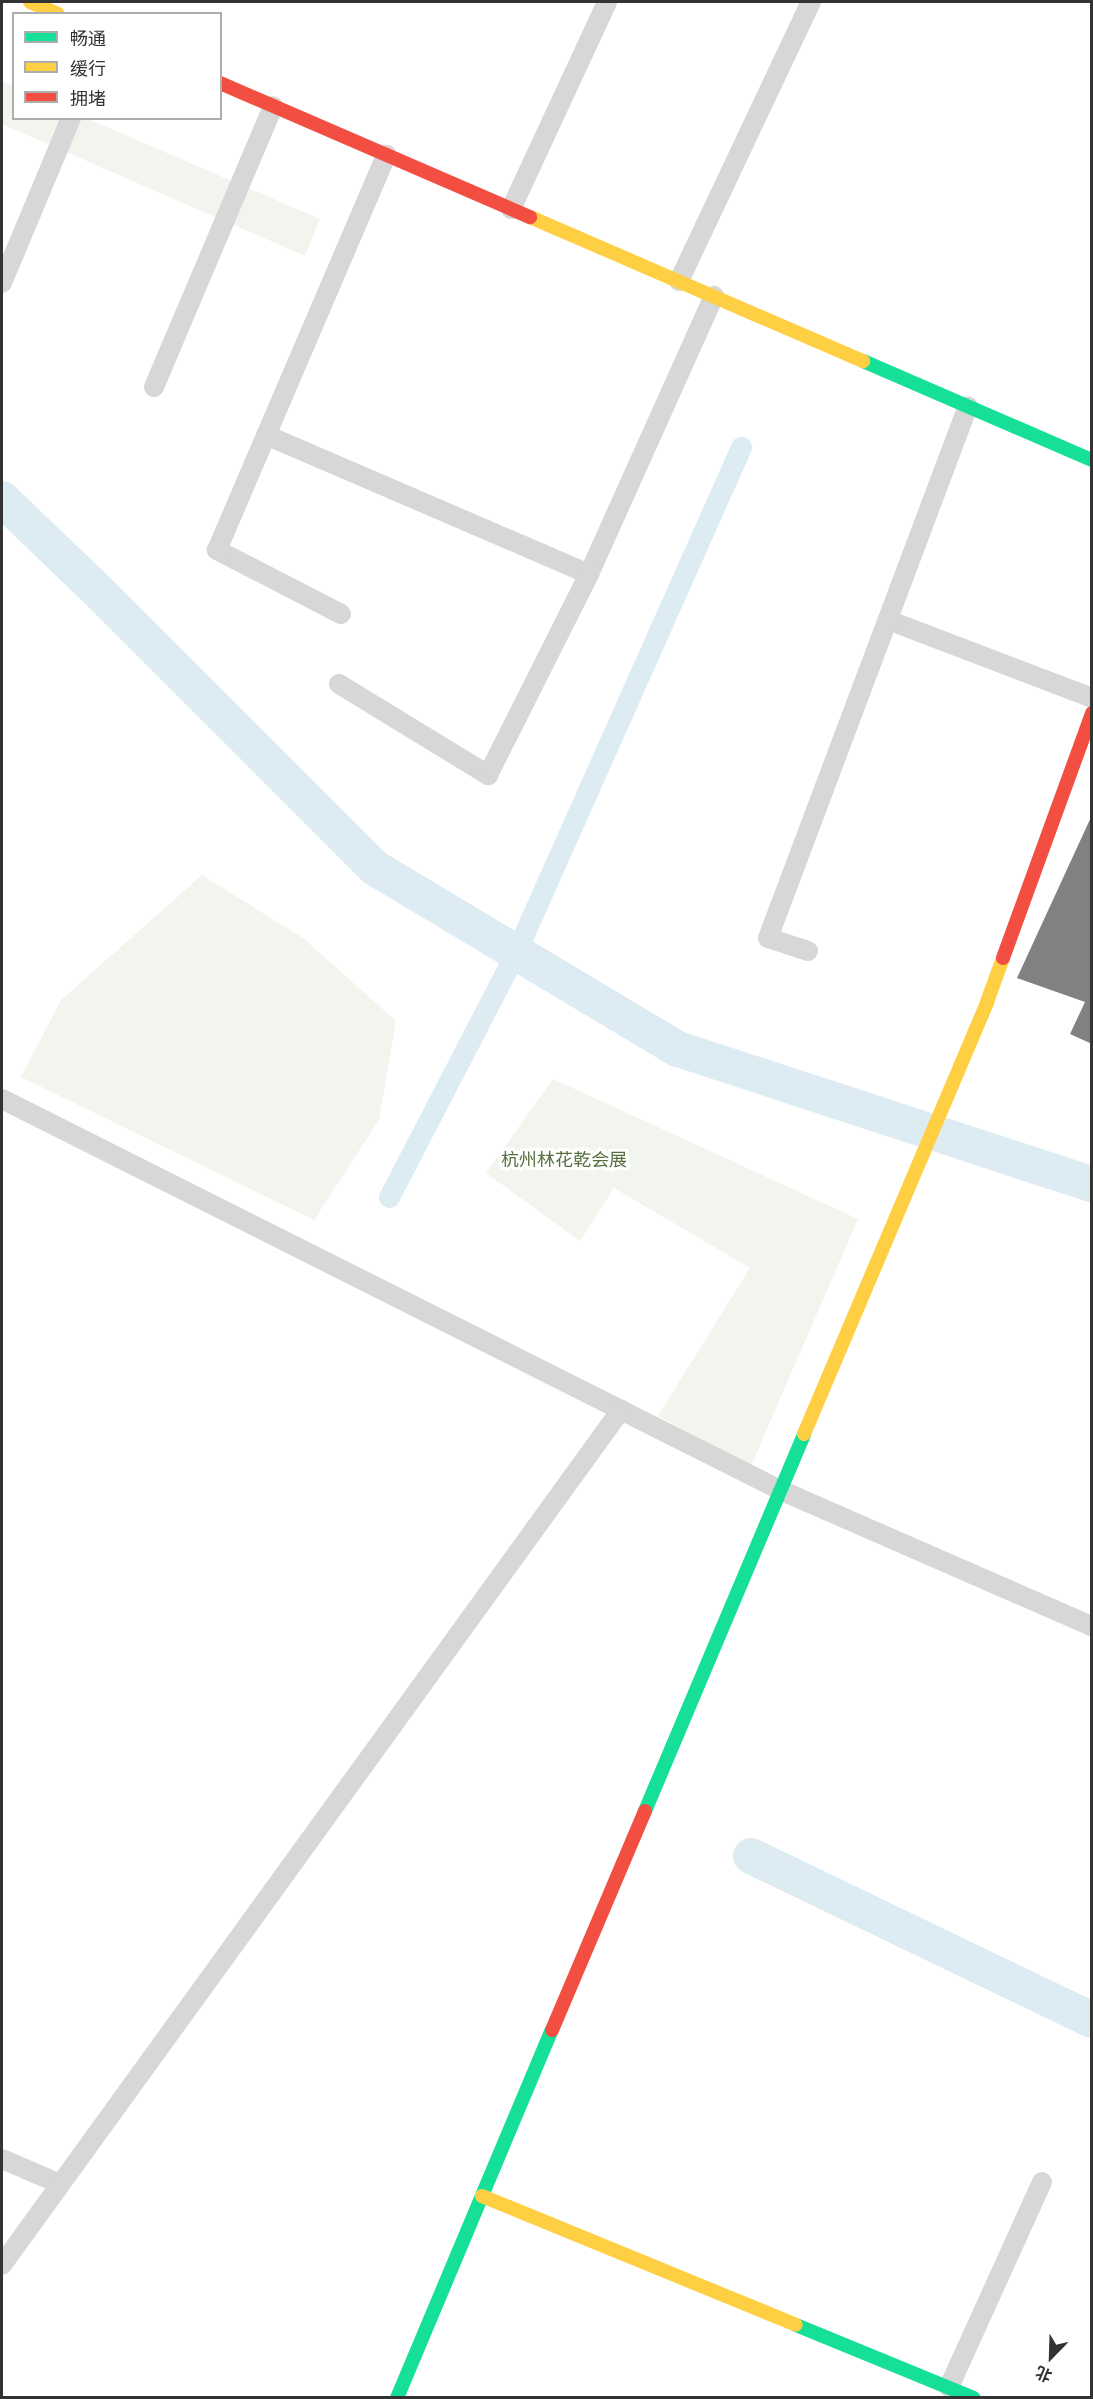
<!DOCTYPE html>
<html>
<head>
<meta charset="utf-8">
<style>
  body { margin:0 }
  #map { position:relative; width:1093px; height:2399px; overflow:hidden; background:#fff; font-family:Karla,"Noto Sans SC",sans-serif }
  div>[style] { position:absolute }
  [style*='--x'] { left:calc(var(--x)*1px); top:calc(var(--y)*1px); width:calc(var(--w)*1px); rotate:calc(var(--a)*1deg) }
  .green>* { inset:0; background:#f1f5ed }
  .canal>* { height:21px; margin:-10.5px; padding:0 10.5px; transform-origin:10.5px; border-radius:10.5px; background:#ddebf3 }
  .river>* { height:36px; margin:-18px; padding:0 18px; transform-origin:18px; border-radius:18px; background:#ddebf3 }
  .building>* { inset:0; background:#818181 }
  .street>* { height:20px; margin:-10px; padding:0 10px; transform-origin:10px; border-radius:10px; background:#d7d7d7 }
  .fast>* { height:14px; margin:-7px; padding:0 7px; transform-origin:7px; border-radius:7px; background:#16e098 }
  .slow>* { height:14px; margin:-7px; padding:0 7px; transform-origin:7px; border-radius:7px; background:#ffcf43 }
  .jam>* { height:14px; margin:-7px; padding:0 7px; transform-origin:7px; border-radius:7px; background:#f24e42 }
  span { translate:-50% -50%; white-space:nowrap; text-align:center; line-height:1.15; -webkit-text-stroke:6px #fff; paint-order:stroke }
  .park-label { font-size:18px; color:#56703f }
  .frame { position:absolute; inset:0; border:3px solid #333; pointer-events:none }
  .legend { position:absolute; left:12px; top:12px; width:210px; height:108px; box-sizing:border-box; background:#fff; border:2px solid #adadad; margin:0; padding:8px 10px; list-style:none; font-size:18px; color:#333 }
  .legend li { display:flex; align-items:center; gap:12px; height:30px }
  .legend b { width:30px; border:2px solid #adadad }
  .north { position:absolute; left:1021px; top:2327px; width:60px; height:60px; -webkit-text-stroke:4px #fff; paint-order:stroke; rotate:203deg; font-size:16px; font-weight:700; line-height:24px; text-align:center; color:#333 }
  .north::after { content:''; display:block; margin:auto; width:21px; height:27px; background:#333; clip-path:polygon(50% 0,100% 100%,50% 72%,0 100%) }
</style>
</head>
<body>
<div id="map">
  <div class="green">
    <div style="clip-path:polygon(2px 81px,13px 86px,14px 118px,88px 119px,320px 219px,305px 256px,2px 124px)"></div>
    <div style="clip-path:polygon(202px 875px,303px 938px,396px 1021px,379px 1120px,314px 1220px,21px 1077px,61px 1000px)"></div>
    <div style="clip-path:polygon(553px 1079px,858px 1219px,751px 1466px,658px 1416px,750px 1268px,614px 1188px,580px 1241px,486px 1173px)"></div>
  </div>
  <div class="canal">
    <div style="--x:389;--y:1197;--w:276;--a:-62.6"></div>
    <div style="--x:516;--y:952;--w:553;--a:-65.98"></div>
  </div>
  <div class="river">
    <div style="--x:2;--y:499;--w:139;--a:43.8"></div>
    <div style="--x:102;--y:595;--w:386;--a:45"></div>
    <div style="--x:375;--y:868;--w:353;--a:30.9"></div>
    <div style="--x:678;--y:1049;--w:435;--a:18.1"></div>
    <div style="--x:751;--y:1856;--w:378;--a:25.7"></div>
  </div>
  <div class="building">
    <div style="clip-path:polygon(1092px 815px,1092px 1044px,1070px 1034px,1085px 1002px,1017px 978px)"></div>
  </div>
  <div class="street">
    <div style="--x:511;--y:209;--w:228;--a:-65.1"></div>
    <div style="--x:679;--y:281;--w:309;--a:-64.7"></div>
    <div style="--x:2;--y:283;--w:179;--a:-67.3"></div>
    <div style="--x:154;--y:387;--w:305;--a:-67"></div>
    <div style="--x:266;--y:435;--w:352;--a:23.3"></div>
    <div style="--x:589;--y:574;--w:305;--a:-65.8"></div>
    <div style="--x:341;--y:614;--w:140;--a:-152.7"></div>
    <div style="--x:217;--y:550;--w:430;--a:-66.8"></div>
    <div style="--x:888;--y:620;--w:218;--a:20.9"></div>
    <div style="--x:339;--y:684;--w:175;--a:31.4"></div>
    <div style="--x:488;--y:775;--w:225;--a:-63.3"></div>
    <div style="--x:808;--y:951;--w:42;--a:-162"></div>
    <div style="--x:768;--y:938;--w:568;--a:-69.4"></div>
    <div style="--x:2;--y:1099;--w:871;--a:26.68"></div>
    <div style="--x:780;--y:1490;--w:340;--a:23.6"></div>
    <div style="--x:2;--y:2159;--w:63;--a:23.3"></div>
    <div style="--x:2;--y:2265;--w:1056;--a:-54.1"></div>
    <div style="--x:949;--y:2387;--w:225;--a:-65.6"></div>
  </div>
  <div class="fast">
    <div style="--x:863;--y:361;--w:249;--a:23.4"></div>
    <div style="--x:645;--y:1811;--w:409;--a:-67.1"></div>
    <div style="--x:796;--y:2325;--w:192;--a:22.3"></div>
    <div style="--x:397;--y:2398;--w:399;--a:-67.2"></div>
  </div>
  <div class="slow">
    <div style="--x:30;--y:2;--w:30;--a:23"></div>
    <div style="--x:530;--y:217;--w:363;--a:23.4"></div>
    <div style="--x:804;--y:1434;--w:469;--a:-67"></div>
    <div style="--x:987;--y:1002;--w:47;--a:-70"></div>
    <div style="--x:482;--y:2196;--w:339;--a:22.3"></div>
  </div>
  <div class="jam">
    <div style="--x:220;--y:83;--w:338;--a:23.4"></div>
    <div style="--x:1003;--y:958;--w:261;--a:-70"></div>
    <div style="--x:552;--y:2030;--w:238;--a:-67"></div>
  </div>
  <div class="park-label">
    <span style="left:564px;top:1160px">杭州林花乾会展</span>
  </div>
  <div class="frame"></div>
  <ul class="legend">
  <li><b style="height:8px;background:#16e098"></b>畅通</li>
  <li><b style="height:8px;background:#ffcf43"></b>缓行</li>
  <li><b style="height:8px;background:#f24e42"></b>拥堵</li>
  </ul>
  <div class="north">北</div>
</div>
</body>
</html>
